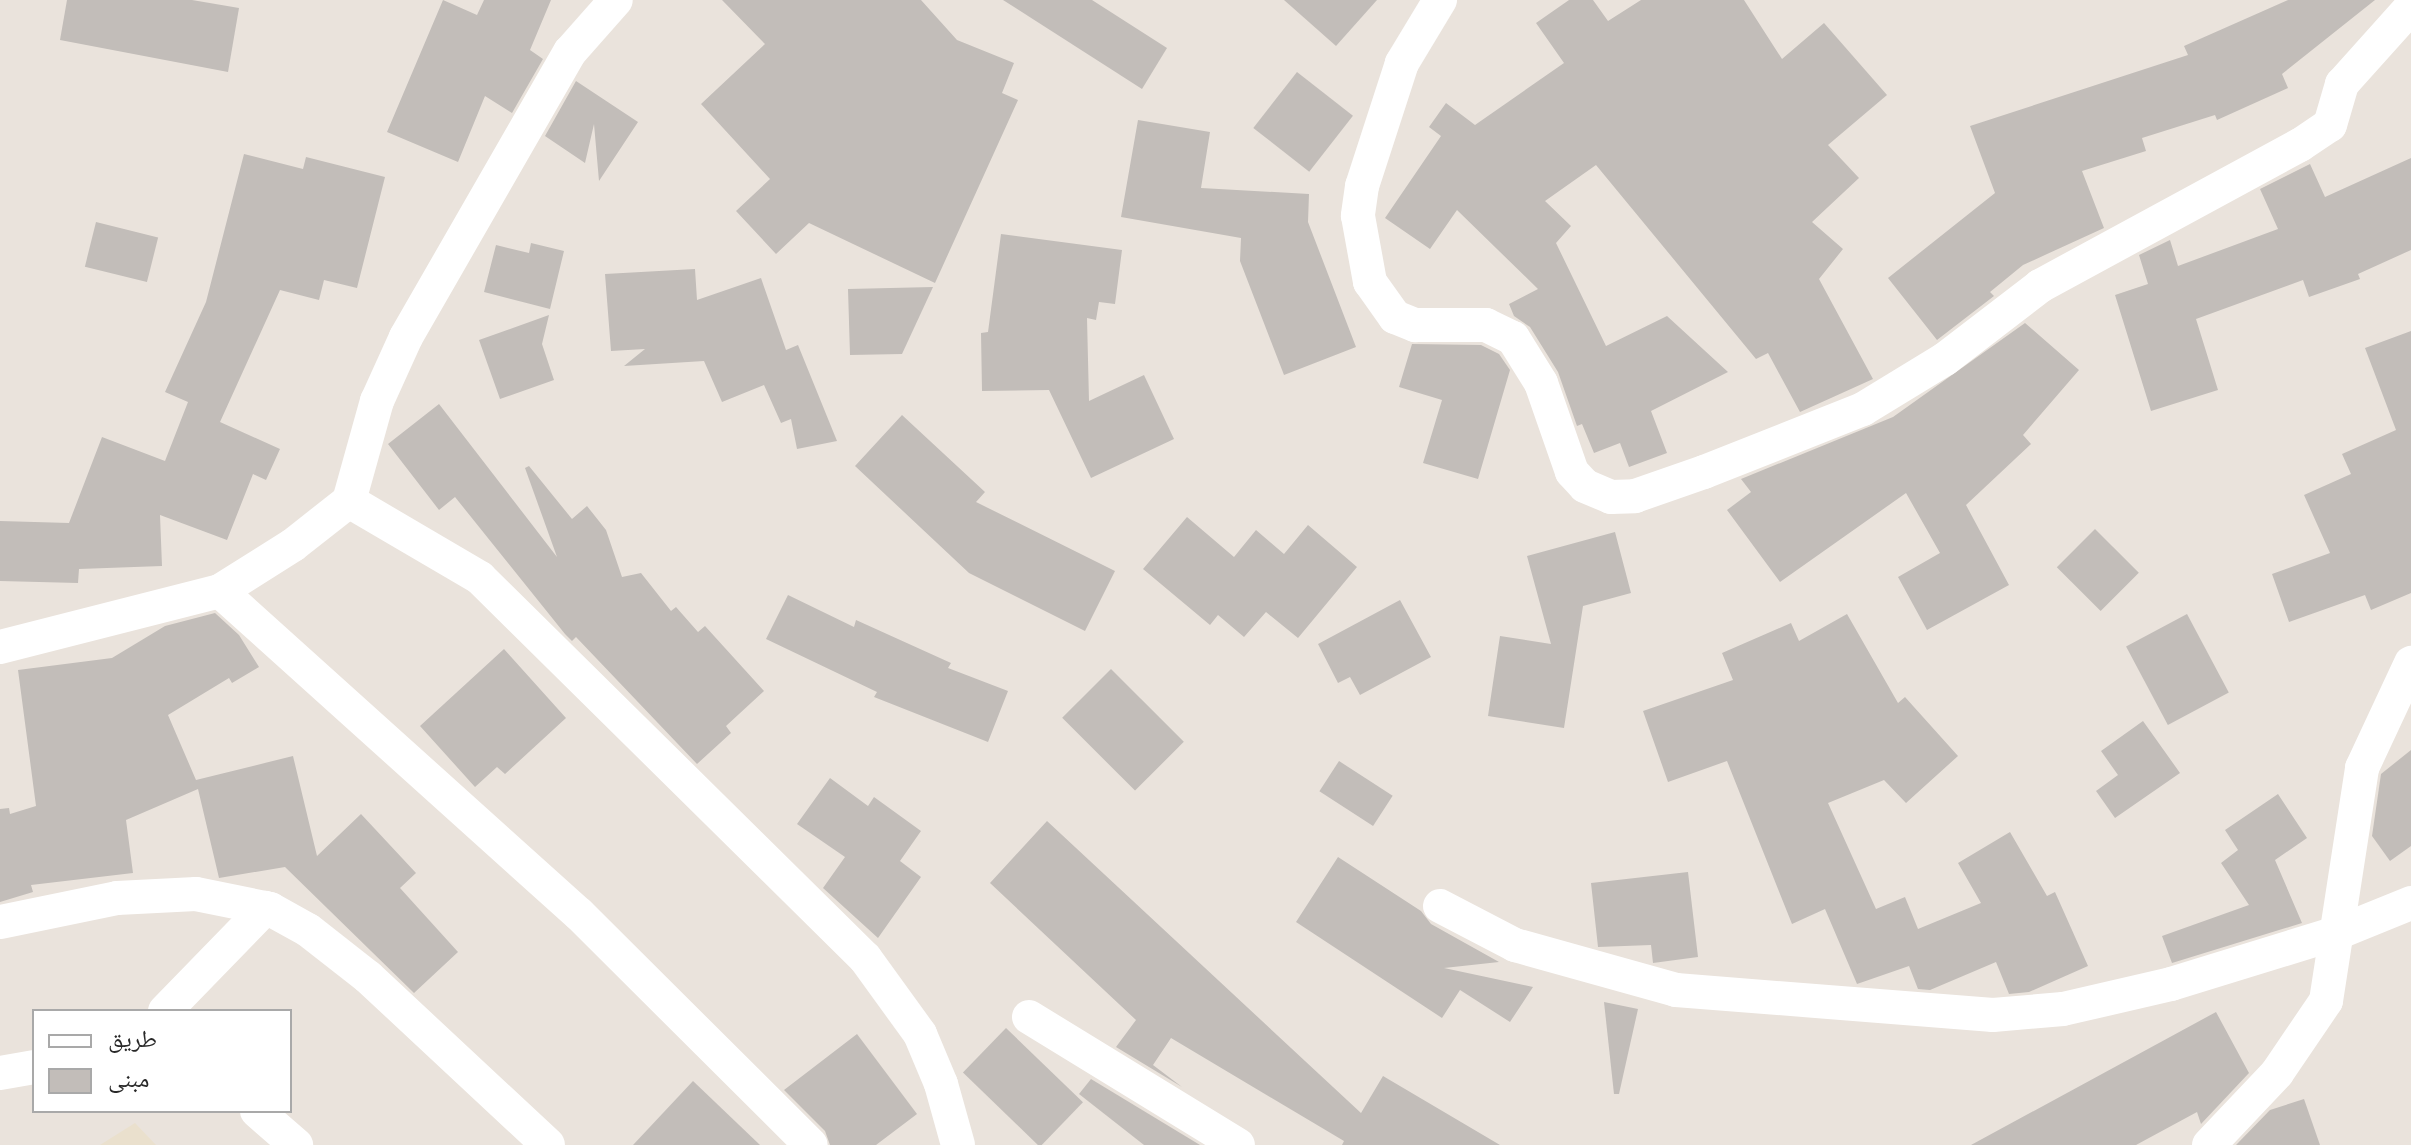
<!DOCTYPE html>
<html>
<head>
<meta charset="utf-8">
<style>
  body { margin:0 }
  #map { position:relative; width:2411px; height:1145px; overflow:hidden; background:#eae3dc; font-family:"Work Sans","Noto Naskh Arabic",sans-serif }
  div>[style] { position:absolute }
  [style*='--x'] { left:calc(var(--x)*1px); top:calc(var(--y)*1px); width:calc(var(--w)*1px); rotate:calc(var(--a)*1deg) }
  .education>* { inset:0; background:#eae0cd }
  .building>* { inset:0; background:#c2bdb9; transform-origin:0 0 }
  .street>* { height:34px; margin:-17px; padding:0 17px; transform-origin:17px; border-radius:17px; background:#fff }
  span { translate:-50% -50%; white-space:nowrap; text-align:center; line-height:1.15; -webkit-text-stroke:7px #fff; paint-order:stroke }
  .legend { position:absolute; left:32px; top:1009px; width:260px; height:104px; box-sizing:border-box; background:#fff; border:2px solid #a9a9a9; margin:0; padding:10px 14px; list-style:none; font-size:24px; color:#292929 }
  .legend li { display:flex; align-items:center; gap:16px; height:40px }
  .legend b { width:40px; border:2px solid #a9a9a9 }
</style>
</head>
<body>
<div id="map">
  <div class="education">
    <div style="clip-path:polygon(135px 1123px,156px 1145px,100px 1145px)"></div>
  </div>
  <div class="building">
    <div style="clip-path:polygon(67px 0,192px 0,239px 8px,228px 72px,60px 40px)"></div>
    <div style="clip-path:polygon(443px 0,477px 15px,484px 0,551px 0,530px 50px,543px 59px,512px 113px,485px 96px,458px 162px,387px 132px)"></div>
    <div style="clip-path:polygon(722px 0,921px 0,957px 40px,1014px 63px,1002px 93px,1018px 100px,935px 283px,809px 223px,776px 254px,736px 211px,770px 179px,701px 104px,765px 44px)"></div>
    <div style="clip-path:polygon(1003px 0,1092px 0,1167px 48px,1142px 89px)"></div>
    <div style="clip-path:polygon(1284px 0,1377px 0,1336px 46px)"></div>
    <div style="clip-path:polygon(1569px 0,1593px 0,1608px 21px,1641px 0,1744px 0,1782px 59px,1824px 23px,1887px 95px,1828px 145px,1859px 178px,1812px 222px,1843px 249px,1819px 279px,1873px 379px,1800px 412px,1768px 353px,1756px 359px,1596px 165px,1545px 201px,1571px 226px,1556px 243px,1606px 346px,1667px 316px,1728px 372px,1651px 411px,1667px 453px,1629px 467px,1620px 443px,1594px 453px,1582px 424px,1577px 426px,1558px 372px,1530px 327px,1514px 316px,1509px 304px,1538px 289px,1457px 210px,1430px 249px,1385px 218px,1441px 136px,1429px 127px,1446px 103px,1475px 125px,1564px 63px,1536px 23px)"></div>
    <div style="clip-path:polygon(2288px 0,2375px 0,2282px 74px,2288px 88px,2217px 120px,2215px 115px,2142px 138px,2146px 151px,2082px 171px,2104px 228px,2023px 265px,1990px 292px,1994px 296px,1937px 340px,1888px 278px,1995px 193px,1970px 126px,2188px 55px,2184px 46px)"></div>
    <div style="left:1297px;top:72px;width:71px;height:71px;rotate:38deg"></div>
    <div style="clip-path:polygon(576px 81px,638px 122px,599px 181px,594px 124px,585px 163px,545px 136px)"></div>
    <div style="clip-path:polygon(1138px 120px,1210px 132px,1201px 188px,1309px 194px,1308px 222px,1356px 347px,1284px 375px,1240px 261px,1241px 238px,1121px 217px)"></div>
    <div style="clip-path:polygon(244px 154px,303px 169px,306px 157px,385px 177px,357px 288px,324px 280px,319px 300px,280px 290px,220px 422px,280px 449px,266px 480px,253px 474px,227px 540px,160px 515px,162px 566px,79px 569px,78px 583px,0 581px,0 521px,69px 523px,102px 437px,165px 461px,188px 402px,165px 392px,206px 302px)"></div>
    <div style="clip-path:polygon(2411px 158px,2411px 250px,2358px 274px,2360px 279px,2309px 297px,2303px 280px,2196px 319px,2218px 390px,2151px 411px,2115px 295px,2148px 284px,2139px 255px,2170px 240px,2178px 266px,2278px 229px,2260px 189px,2310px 164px,2325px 197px)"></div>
    <div style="left:96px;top:222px;width:64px;height:46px;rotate:14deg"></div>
    <div style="clip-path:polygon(1001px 234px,1122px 250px,1115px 304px,1099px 302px,1096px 320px,1087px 318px,1089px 401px,1144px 375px,1174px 439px,1091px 478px,1049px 390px,982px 391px,981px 333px,988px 332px)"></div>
    <div style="clip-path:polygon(531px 243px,564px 251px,550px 309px,484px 292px,496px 245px,529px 253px)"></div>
    <div style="clip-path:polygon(695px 269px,697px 300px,761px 278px,786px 350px,798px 345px,837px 441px,797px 449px,791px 419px,781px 423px,764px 385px,722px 402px,704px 361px,624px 366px,645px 349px,611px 351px,605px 274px)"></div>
    <div style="clip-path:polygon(933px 287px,902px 354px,850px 355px,848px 289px)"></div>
    <div style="clip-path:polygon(549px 315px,542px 344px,554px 380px,500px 399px,479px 340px)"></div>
    <div style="clip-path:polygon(2025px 323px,2079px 370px,2023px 435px,2031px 444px,1966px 505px,2009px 585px,1927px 630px,1898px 577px,1940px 553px,1906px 493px,1780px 582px,1727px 510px,1751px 492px,1741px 479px,1893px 417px)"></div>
    <div style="clip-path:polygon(2411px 331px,2411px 593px,2371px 610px,2365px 595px,2289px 622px,2272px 574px,2330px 553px,2304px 495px,2351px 474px,2342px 454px,2396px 430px,2365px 348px)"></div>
    <div style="clip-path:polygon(1412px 344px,1481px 345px,1499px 354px,1510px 370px,1478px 479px,1423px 463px,1442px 400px,1399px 387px)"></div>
    <div style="clip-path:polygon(439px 404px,557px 557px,525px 468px,529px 466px,572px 519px,587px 506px,606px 530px,622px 577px,641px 573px,671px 611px,676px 607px,698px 632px,705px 626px,764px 691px,726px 726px,731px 733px,697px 764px,576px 637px,572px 641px,565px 634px,455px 497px,439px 510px,388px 444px)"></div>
    <div style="clip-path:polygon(902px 415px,985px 492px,976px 502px,1115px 571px,1085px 631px,969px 573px,855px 466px)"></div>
    <div style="clip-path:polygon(1187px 517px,1234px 557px,1256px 530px,1284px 554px,1308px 525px,1357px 567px,1298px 638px,1266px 612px,1244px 637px,1218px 615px,1210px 625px,1143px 569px)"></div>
    <div style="left:2095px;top:529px;width:62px;height:54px;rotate:45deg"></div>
    <div style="clip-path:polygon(1615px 532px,1631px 593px,1583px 606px,1564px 728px,1488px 716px,1500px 636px,1551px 644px,1527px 556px)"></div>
    <div style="clip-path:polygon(788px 595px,854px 627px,856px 620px,951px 663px,948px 668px,1008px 691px,988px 742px,874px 697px,877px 692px,766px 639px)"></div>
    <div style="clip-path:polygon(1400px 600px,1431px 657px,1360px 695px,1350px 677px,1338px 683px,1318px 644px)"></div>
    <div style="clip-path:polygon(215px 613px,239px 635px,259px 667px,232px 683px,229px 678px,168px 715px,196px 780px,293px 756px,317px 856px,361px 814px,416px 873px,400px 888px,458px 952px,414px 993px,285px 867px,219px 878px,198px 789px,126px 820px,133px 873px,31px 885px,33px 892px,0 902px,0 809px,9px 808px,10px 814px,36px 806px,18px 670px,112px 658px,165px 626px)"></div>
    <div style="clip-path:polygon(1847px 614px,1898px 703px,1905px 697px,1958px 756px,1906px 803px,1884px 780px,1828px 803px,1876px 909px,1905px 897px,1918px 929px,1981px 903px,1958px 863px,2010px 832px,2047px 896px,2055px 892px,2088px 966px,2029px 992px,2009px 994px,1996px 962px,1930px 990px,1918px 989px,1909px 966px,1857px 984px,1825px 909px,1792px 924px,1727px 761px,1668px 782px,1643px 711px,1733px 680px,1722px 653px,1791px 623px,1799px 641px)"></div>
    <div style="left:2187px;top:614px;width:89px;height:69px;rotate:62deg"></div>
    <div style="clip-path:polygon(504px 649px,566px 718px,505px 774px,497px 767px,475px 787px,420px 726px)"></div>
    <div style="left:1111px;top:669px;width:103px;height:69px;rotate:45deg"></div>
    <div style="clip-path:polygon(2143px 721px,2180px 773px,2115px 818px,2096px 791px,2118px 775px,2101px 751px)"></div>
    <div style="clip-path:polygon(2411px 750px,2411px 846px,2390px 861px,2372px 836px,2381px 774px)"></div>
    <div style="left:1339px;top:761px;width:64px;height:36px;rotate:33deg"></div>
    <div style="clip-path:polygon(830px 778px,868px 806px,874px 797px,921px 831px,900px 861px,921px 877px,878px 938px,823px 888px,845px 857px,797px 824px)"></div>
    <div style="clip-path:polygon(2278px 794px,2307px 838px,2275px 860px,2302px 923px,2172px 963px,2162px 936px,2249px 905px,2221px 863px,2238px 850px,2225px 830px)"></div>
    <div style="clip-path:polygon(1047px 821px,1361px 1113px,1383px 1076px,1500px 1145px,1342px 1145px,1344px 1141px,1171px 1038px,1153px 1065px,1182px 1087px,1116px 1047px,1136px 1020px,990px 883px)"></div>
    <div style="clip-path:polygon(1338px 857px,1421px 911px,1431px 924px,1499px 962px,1444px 968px,1533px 987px,1510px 1022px,1460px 990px,1442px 1018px,1296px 922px)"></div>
    <div style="clip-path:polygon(1688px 872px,1698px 957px,1653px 963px,1651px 945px,1598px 947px,1591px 883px)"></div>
    <div style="clip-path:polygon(1604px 1002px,1638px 1009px,1619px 1094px,1614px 1094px)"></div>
    <div style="clip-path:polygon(2216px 1012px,2249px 1073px,2201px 1124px,2197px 1112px,2136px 1145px,1971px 1145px)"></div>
    <div style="left:1006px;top:1028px;width:107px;height:62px;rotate:44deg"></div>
    <div style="clip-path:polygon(857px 1034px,917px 1114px,876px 1145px,830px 1145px,825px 1131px,784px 1090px)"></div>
    <div style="clip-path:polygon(1091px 1079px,1200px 1145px,1144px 1145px,1079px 1094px)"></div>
    <div style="clip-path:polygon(693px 1081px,760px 1145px,633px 1145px)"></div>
    <div style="clip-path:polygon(2304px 1099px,2320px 1145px,2236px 1145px,2270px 1110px)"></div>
  </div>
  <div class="street">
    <div style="--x:1440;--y:0;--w:74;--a:121.1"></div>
    <div style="--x:1402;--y:63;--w:129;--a:108"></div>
    <div style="--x:1362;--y:186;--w:30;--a:98"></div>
    <div style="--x:1358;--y:216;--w:67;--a:79.7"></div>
    <div style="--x:1370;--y:282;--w:43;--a:54.5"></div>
    <div style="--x:1395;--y:317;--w:22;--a:22"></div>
    <div style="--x:1415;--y:325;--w:71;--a:0"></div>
    <div style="--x:1486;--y:325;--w:30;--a:26"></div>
    <div style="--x:1513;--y:338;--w:53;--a:58.1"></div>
    <div style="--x:1541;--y:383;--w:94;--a:70.8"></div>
    <div style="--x:1572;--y:472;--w:19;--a:47"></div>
    <div style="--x:1585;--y:486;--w:28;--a:23"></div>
    <div style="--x:1611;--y:497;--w:24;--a:-2"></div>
    <div style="--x:1635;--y:496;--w:73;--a:-19.2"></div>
    <div style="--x:1704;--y:472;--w:171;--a:-21.6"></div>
    <div style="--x:1863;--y:409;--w:96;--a:-31.4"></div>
    <div style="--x:1945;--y:359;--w:120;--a:-37.5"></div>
    <div style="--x:2040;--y:286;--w:296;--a:-28.5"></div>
    <div style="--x:2300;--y:145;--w:36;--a:-34"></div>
    <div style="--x:2330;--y:125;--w:43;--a:-73.7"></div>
    <div style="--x:2342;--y:84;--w:103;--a:-48.1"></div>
    <div style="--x:349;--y:501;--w:104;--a:-74.4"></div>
    <div style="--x:377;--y:401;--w:70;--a:-65.6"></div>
    <div style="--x:406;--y:337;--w:329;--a:-60.1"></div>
    <div style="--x:570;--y:52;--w:69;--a:-48.5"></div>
    <div style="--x:220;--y:591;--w:483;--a:42"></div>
    <div style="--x:579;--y:914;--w:327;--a:44.9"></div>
    <div style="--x:0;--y:647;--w:227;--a:-14.3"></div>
    <div style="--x:220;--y:591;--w:86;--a:-32.2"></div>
    <div style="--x:293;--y:545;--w:71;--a:-38.2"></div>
    <div style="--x:349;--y:501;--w:152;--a:30.4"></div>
    <div style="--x:480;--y:578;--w:541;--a:44.63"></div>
    <div style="--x:865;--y:958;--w:94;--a:54.1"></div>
    <div style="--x:920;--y:1034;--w:54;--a:67.2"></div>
    <div style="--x:941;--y:1084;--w:63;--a:74.4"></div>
    <div style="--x:1440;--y:906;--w:85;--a:27.5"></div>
    <div style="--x:1515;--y:945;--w:167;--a:15.6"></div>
    <div style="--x:1676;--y:990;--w:318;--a:4.5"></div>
    <div style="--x:1993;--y:1015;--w:70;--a:-4.9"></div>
    <div style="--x:2063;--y:1009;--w:111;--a:-13"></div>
    <div style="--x:2171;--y:984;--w:174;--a:-17.1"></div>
    <div style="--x:2337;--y:933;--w:80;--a:-22.1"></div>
    <div style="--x:0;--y:922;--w:119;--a:-11.6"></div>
    <div style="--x:117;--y:898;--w:79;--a:-2.9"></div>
    <div style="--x:196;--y:894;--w:76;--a:11.5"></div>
    <div style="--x:270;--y:909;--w:43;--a:28.9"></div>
    <div style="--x:308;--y:930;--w:76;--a:38.1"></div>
    <div style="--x:368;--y:977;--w:246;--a:43"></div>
    <div style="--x:165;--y:1011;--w:144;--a:-45.8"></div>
    <div style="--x:1029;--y:1017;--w:245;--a:31.5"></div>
    <div style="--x:0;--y:1073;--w:35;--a:-10"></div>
    <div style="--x:257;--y:1111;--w:52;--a:41.1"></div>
    <div style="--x:2209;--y:1145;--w:99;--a:-46.6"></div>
    <div style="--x:2277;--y:1073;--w:87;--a:-55.8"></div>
    <div style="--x:2326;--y:1001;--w:236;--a:-81.2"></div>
    <div style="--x:2362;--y:768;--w:116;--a:-65"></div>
  </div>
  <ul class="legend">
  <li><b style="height:10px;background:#fff"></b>طريق</li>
  <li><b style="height:22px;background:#c2bdb9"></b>مبنى</li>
  </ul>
</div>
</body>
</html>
